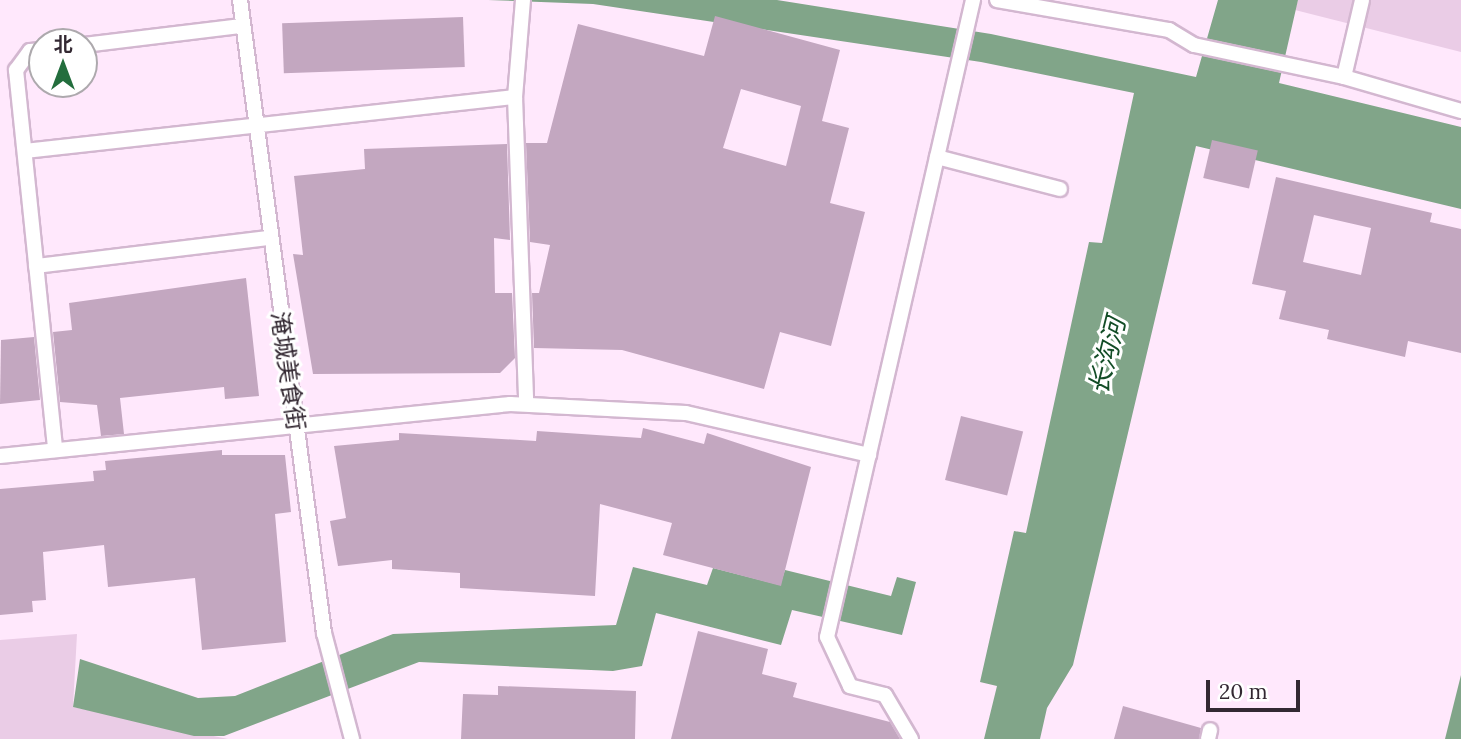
<!DOCTYPE html>
<html>
<head>
<meta charset="utf-8">
<style>
  body { margin:0 }
  #map { position:relative; width:1461px; height:739px; overflow:hidden; background:#ffe8fc; font-family:Lora,"Noto Sans SC",serif }
  div>[style] { position:absolute }
  [style*='--x'] { left:calc(var(--x)*1px); top:calc(var(--y)*1px); width:calc(var(--w)*1px); rotate:calc(var(--a)*1deg) }
  .green>* { inset:0; background:#eacce6 }
  .water>* { inset:0; background:#81a589 }
  .building>* { inset:0; background:#c3a7c0; transform-origin:0 0 }
  .roads { filter:drop-shadow(2px 0 #d3b7d0) drop-shadow(-2px 0 #d3b7d0) drop-shadow(0 2px #d3b7d0) drop-shadow(0 -2px #d3b7d0) }
  .lane>* { height:14px; margin:-7px; padding:0 7px; transform-origin:7px; border-radius:7px; background:#fff }
  span { translate:-50% -50%; white-space:nowrap; text-align:center; line-height:1.15; -webkit-text-stroke:6px #fff; paint-order:stroke }
  .street-label { font-size:24px; color:#332832 }
  .water-label { font-size:26px; color:#134d27; font-style:italic }
  .north { position:absolute; left:28px; top:28px; width:70px; height:70px; box-sizing:border-box; background:#fff; border:2px solid #ada9ad; border-radius:50%; rotate:0deg; font-size:19px; font-weight:700; line-height:28px; text-align:center; color:#332832 }
  .north::after { content:''; display:block; margin:auto; width:24px; height:32px; background:#236e3d; clip-path:polygon(50% 0,100% 100%,50% 72%,0 100%) }
  .scale { position:absolute; left:1206px; top:680px; width:94px; height:32px; box-sizing:border-box; border:4px solid #332832; border-top:0; padding-left:9px; font-size:21px; line-height:24px; white-space:nowrap; color:#332832; -webkit-text-stroke:5px #fff; paint-order:stroke }
</style>
</head>
<body>
<div id="map">
  <div class="green">
    <div style="clip-path:polygon(1298px 0,1461px 0,1461px 52px,1295px 10px)"></div>
    <div style="clip-path:polygon(77px 634px,73px 707px,228px 739px,0 739px,0 640px)"></div>
  </div>
  <div class="water">
    <div style="clip-path:polygon(488px 0,777px 0,991px 34px,1196px 77px,1218px 0,1298px 0,1279px 83px,1461px 127px,1461px 209px,1196px 146px,1073px 665px,1047px 708px,1040px 739px,984px 739px,997px 686px,980px 682px,1014px 531px,1026px 533px,1089px 242px,1102px 243px,1134px 93px,981px 62px,593px 4px)"></div>
    <div style="clip-path:polygon(633px 567px,707px 585px,713px 568px,780px 585px,785px 570px,891px 596px,897px 577px,916px 582px,902px 635px,792px 610px,781px 645px,656px 613px,642px 666px,613px 671px,419px 662px,224px 736px,194px 736px,73px 707px,80px 659px,198px 698px,235px 696px,393px 634px,616px 625px)"></div>
    <div style="clip-path:polygon(1461px 675px,1461px 739px,1445px 739px)"></div>
  </div>
  <div class="building">
    <div style="clip-path:polygon(evenodd,715px 16px,840px 50px,822px 121px,849px 128px,830px 203px,865px 212px,831px 346px,780px 332px,764px 389px,622px 350px,534px 348px,532px 293px,539px 293px,550px 245px,530px 242px,526px 143px,547px 143px,578px 24px,704px 56px,715px 16px,741px 89px,801px 106px,786px 166px,723px 148px,741px 89px)"></div>
    <div style="left:463px;top:17px;width:50px;height:181px;rotate:88deg"></div>
    <div style="left:1212px;top:140px;width:47px;height:39px;rotate:13deg"></div>
    <div style="clip-path:polygon(507px 144px,510px 240px,494px 238px,495px 293px,512px 293px,515px 358px,500px 373px,313px 374px,293px 254px,303px 255px,294px 176px,365px 169px,364px 149px)"></div>
    <div style="clip-path:polygon(evenodd,1276px 177px,1432px 213px,1430px 222px,1461px 229px,1461px 353px,1408px 341px,1405px 357px,1327px 339px,1329px 330px,1279px 319px,1286px 291px,1252px 284px,1276px 177px,1314px 215px,1371px 228px,1361px 275px,1303px 262px,1314px 215px)"></div>
    <div style="clip-path:polygon(246px 278px,259px 396px,225px 399px,224px 387px,120px 398px,124px 434px,101px 436px,97px 405px,60px 402px,53px 332px,72px 330px,69px 303px)"></div>
    <div style="clip-path:polygon(34px 337px,40px 400px,0 404px,1px 340px)"></div>
    <div style="left:961px;top:416px;width:64px;height:66px;rotate:14deg"></div>
    <div style="clip-path:polygon(643px 428px,704px 444px,707px 433px,811px 467px,781px 586px,663px 555px,672px 523px,600px 504px,595px 596px,460px 588px,460px 573px,392px 569px,392px 560px,338px 566px,330px 521px,346px 518px,334px 446px,399px 440px,399px 433px,536px 441px,537px 431px,641px 438px)"></div>
    <div style="clip-path:polygon(222px 450px,222px 455px,285px 455px,291px 512px,275px 514px,286px 642px,202px 650px,195px 578px,108px 587px,104px 545px,43px 552px,46px 600px,32px 601px,33px 612px,0 615px,0 489px,94px 481px,93px 471px,106px 470px,105px 461px)"></div>
    <div style="clip-path:polygon(698px 631px,768px 649px,762px 674px,797px 683px,793px 697px,890px 722px,900px 739px,671px 739px)"></div>
    <div style="clip-path:polygon(498px 686px,636px 691px,635px 739px,461px 739px,463px 694px,498px 695px)"></div>
    <div style="clip-path:polygon(1123px 706px,1201px 728px,1199px 739px,1114px 739px)"></div>
  </div>
  <div class="roads">
    <div class="lane">
      <div style="--x:240;--y:0;--w:639;--a:82.44"></div>
      <div style="--x:324;--y:633;--w:110;--a:75.2"></div>
      <div style="--x:523;--y:0;--w:97;--a:94.7"></div>
      <div style="--x:515;--y:97;--w:307;--a:87.9"></div>
      <div style="--x:997;--y:0;--w:175;--a:9.9"></div>
      <div style="--x:1169;--y:30;--w:29;--a:31"></div>
      <div style="--x:1194;--y:45;--w:153;--a:12"></div>
      <div style="--x:1344;--y:77;--w:122;--a:16.2"></div>
      <div style="--x:84;--y:45;--w:159;--a:-6.9"></div>
      <div style="--x:42;--y:50;--w:12;--a:175"></div>
      <div style="--x:30;--y:51;--w:24;--a:126"></div>
      <div style="--x:16;--y:70;--w:382;--a:84.1"></div>
      <div style="--x:1344;--y:77;--w:79;--a:-76.8"></div>
      <div style="--x:25;--y:151;--w:493;--a:-6.3"></div>
      <div style="--x:937;--y:157;--w:127;--a:14.6"></div>
      <div style="--x:36;--y:266;--w:235;--a:-6.9"></div>
      <div style="--x:0;--y:456;--w:513;--a:-5.82"></div>
      <div style="--x:510;--y:404;--w:176;--a:2.9"></div>
      <div style="--x:686;--y:413;--w:188;--a:12.9"></div>
      <div style="--x:911;--y:739;--w:51;--a:-120.6"></div>
      <div style="--x:885;--y:695;--w:36;--a:-166"></div>
      <div style="--x:850;--y:686;--w:54;--a:-115.1"></div>
      <div style="--x:827;--y:637;--w:654;--a:-77.09"></div>
      <div style="--x:1208;--y:739;--w:9;--a:-77"></div>
    </div>
  </div>
  <div class="street-label">
    <span style="left:288px;top:371px;rotate:82deg">淹城美食街</span>
  </div>
  <div class="water-label">
    <span style="left:1107px;top:356px;rotate:-76deg">长沟河</span>
  </div>
  <div class="north">北</div>
  <div class="scale">20 m</div>
</div>
</body>
</html>
